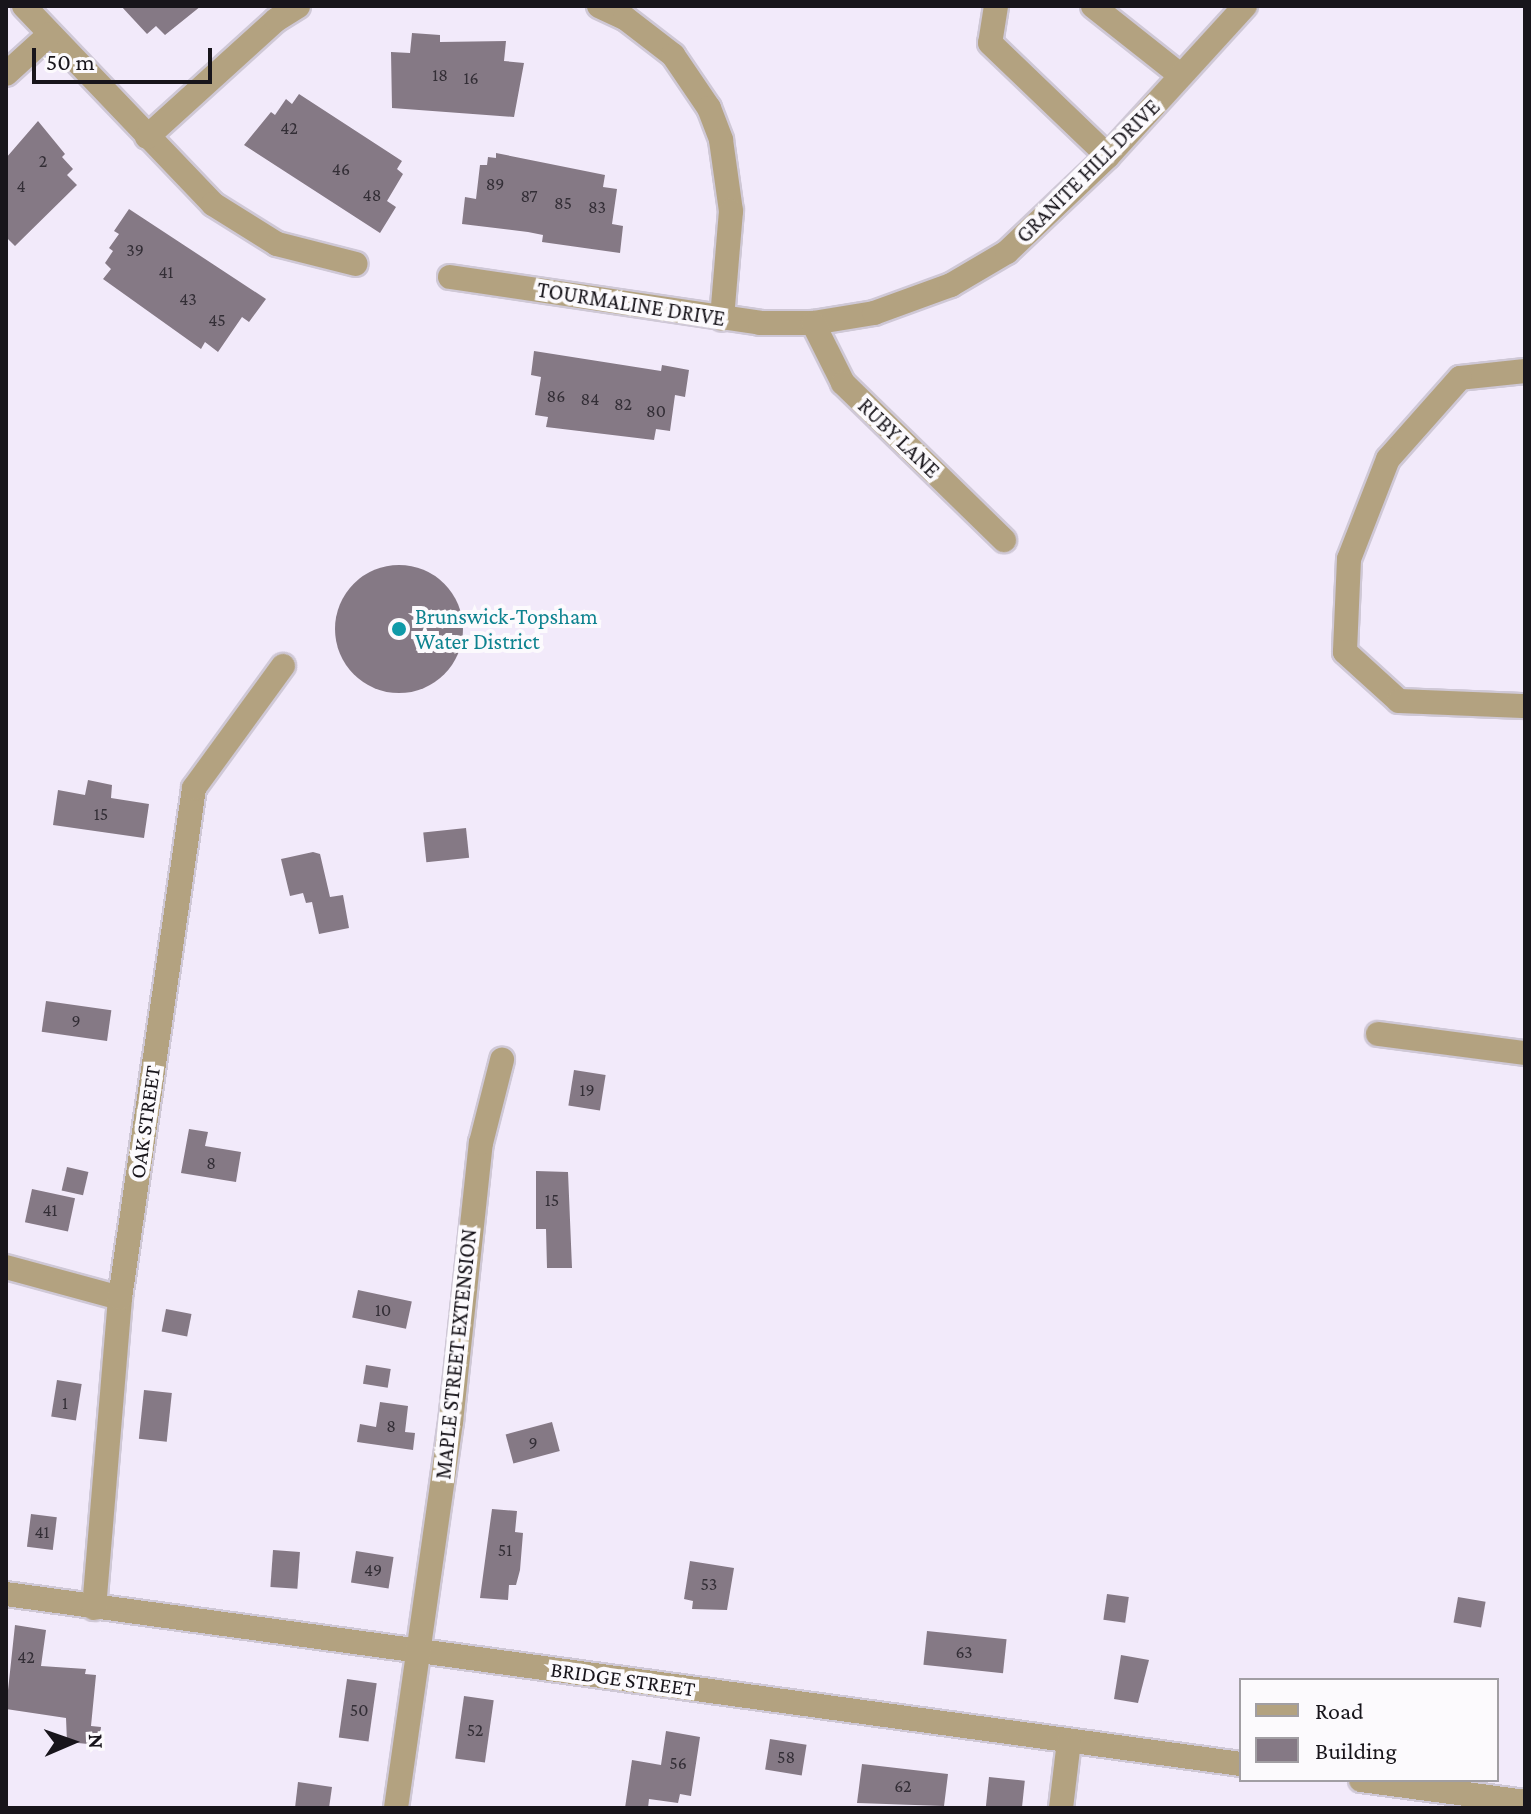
<!DOCTYPE html>
<html>
<head>
<meta charset="utf-8">
<style>
  body { margin:0 }
  #map { position:relative; width:1531px; height:1814px; overflow:hidden; background:#f2eafa; font-family:"Crimson Pro",serif }
  div>[style] { position:absolute }
  [style*='--x'] { left:calc(var(--x)*1px); top:calc(var(--y)*1px); width:calc(var(--w)*1px); rotate:calc(var(--a)*1deg) }
  .building>* { inset:0; background:#857985; transform-origin:0 0 }
  .round { border-radius:50% }
  .roads { filter:drop-shadow(2px 0 #cfc8d6) drop-shadow(-2px 0 #cfc8d6) drop-shadow(0 2px #cfc8d6) drop-shadow(0 -2px #cfc8d6) }
  .minor>* { height:24px; margin:-12px; padding:0 12px; transform-origin:12px; border-radius:12px; background:#b3a280 }
  .dots>* { width:22px; height:22px; translate:-50% -50%; box-sizing:border-box; border:4px solid #fcfafd; border-radius:50% }
  span { translate:-50% -50%; white-space:nowrap; text-align:center; line-height:1.15; -webkit-text-stroke:8px #fcfafd; paint-order:stroke }
  .number-label { font-size:18px; color:#332e36 }
  .number-label span { -webkit-text-stroke-width:0 }
  .street-label { font-size:22px; color:#18151b }
  .culture-label { font-size:22px; color:#0d838f }
  .left { translate:0 -50%; text-align:left }
  .frame { position:absolute; inset:0; border:8px solid #18151b; pointer-events:none }
  .legend { position:absolute; left:1239px; top:1678px; width:260px; height:104px; box-sizing:border-box; background:#fcfafd; border:2px solid #a19ea3; margin:0; padding:10px 14px; list-style:none; font-size:24px; color:#18151b }
  .legend li { display:flex; align-items:center; gap:16px; height:40px }
  .legend b { width:40px; border:2px solid #a19ea3 }
  .north { position:absolute; left:32px; top:1702px; width:80px; height:80px; -webkit-text-stroke:6px #fcfafd; paint-order:stroke; rotate:88deg; font-size:22px; font-weight:700; line-height:32px; text-align:center; color:#18151b }
  .north::after { content:''; display:block; margin:auto; width:28px; height:36px; background:#18151b; clip-path:polygon(50% 0,100% 100%,50% 72%,0 100%) }
  .scale { position:absolute; left:32px; top:48px; width:180px; height:36px; box-sizing:border-box; border:4px solid #18151b; border-top:0; padding-left:10px; font-size:24px; line-height:28px; white-space:nowrap; color:#18151b; -webkit-text-stroke:6px #fcfafd; paint-order:stroke }
</style>
</head>
<body>
<div id="map">
  <div class="building">
    <div style="clip-path:polygon(121px 6px,201px 6px,165px 35px,156px 26px,147px 34px)"></div>
    <div style="clip-path:polygon(412px 33px,440px 35px,440px 42px,506px 41px,504px 61px,524px 63px,514px 117px,392px 108px,391px 52px,410px 53px)"></div>
    <div style="clip-path:polygon(299px 94px,402px 161px,397px 169px,403px 174px,387px 201px,396px 207px,380px 233px,244px 145px,271px 112px,275px 115px,286px 99px,292px 104px)"></div>
    <div style="clip-path:polygon(38px 121px,65px 154px,62px 157px,73px 169px,67px 175px,77px 185px,15px 246px,6px 237px,6px 158px)"></div>
    <div style="clip-path:polygon(496px 153px,605px 175px,603px 187px,617px 189px,612px 224px,623px 226px,620px 253px,542px 242px,543px 235px,528px 232px,462px 224px,465px 197px,476px 199px,480px 165px,487px 165px,488px 157px,496px 158px)"></div>
    <div style="clip-path:polygon(129px 209px,266px 299px,249px 322px,242px 317px,218px 352px,205px 342px,201px 349px,103px 279px,111px 269px,105px 263px,113px 251px,109px 248px,119px 234px,114px 231px)"></div>
    <div style="clip-path:polygon(534px 351px,661px 371px,662px 365px,689px 370px,685px 397px,675px 395px,670px 431px,656px 429px,654px 440px,546px 427px,548px 417px,535px 415px,541px 377px,531px 375px)"></div>
    <div class="round" style="left:335px;top:565px;width:128px;height:128px"></div>
    <div style="clip-path:polygon(88px 780px,112px 785px,111px 798px,149px 804px,144px 838px,53px 825px,58px 790px,85px 795px)"></div>
    <div style="left:466px;top:828px;width:30px;height:43px;rotate:84deg"></div>
    <div style="clip-path:polygon(313px 852px,320px 854px,330px 897px,343px 895px,349px 928px,319px 934px,312px 902px,306px 903px,303px 893px,290px 896px,281px 859px)"></div>
    <div style="left:46px;top:1001px;width:66px;height:31px;rotate:8deg"></div>
    <div style="left:574px;top:1070px;width:32px;height:36px;rotate:9deg"></div>
    <div style="clip-path:polygon(189px 1129px,208px 1132px,205px 1146px,241px 1152px,236px 1182px,181px 1173px)"></div>
    <div style="left:67px;top:1167px;width:22px;height:24px;rotate:13deg"></div>
    <div style="clip-path:polygon(536px 1171px,568px 1172px,572px 1268px,547px 1268px,546px 1229px,536px 1229px)"></div>
    <div style="left:32px;top:1189px;width:44px;height:34px;rotate:12deg"></div>
    <div style="left:358px;top:1290px;width:55px;height:28px;rotate:12deg"></div>
    <div style="left:166px;top:1309px;width:26px;height:23px;rotate:11deg"></div>
    <div style="left:366px;top:1365px;width:25px;height:19px;rotate:9deg"></div>
    <div style="left:57px;top:1380px;width:25px;height:37px;rotate:9deg"></div>
    <div style="left:144px;top:1390px;width:28px;height:49px;rotate:6deg"></div>
    <div style="clip-path:polygon(380px 1402px,408px 1406px,405px 1432px,415px 1433px,413px 1450px,357px 1442px,360px 1424px,376px 1427px)"></div>
    <div style="left:552px;top:1422px;width:30px;height:48px;rotate:75deg"></div>
    <div style="clip-path:polygon(492px 1509px,517px 1511px,515px 1532px,523px 1533px,520px 1570px,516px 1585px,509px 1585px,508px 1600px,480px 1598px)"></div>
    <div style="left:31px;top:1514px;width:26px;height:33px;rotate:7deg"></div>
    <div style="left:273px;top:1550px;width:27px;height:37px;rotate:4deg"></div>
    <div style="left:356px;top:1551px;width:38px;height:32px;rotate:9deg"></div>
    <div style="clip-path:polygon(690px 1561px,734px 1568px,727px 1610px,692px 1609px,693px 1601px,684px 1599px)"></div>
    <div style="left:1107px;top:1594px;width:22px;height:26px;rotate:8deg"></div>
    <div style="left:1458px;top:1597px;width:28px;height:26px;rotate:10deg"></div>
    <div style="clip-path:polygon(15px 1625px,46px 1630px,41px 1666px,86px 1669px,85px 1674px,96px 1675px,91px 1726px,101px 1727px,99px 1745px,67px 1742px,66px 1718px,6px 1709px)"></div>
    <div style="left:927px;top:1631px;width:80px;height:34px;rotate:6deg"></div>
    <div style="clip-path:polygon(1121px 1655px,1149px 1660px,1138px 1703px,1114px 1699px)"></div>
    <div style="left:347px;top:1679px;width:30px;height:59px;rotate:8deg"></div>
    <div style="left:464px;top:1696px;width:30px;height:63px;rotate:8deg"></div>
    <div style="clip-path:polygon(666px 1731px,700px 1737px,691px 1796px,680px 1794px,678px 1803px,649px 1799px,648px 1808px,625px 1808px,632px 1760px,661px 1765px)"></div>
    <div style="left:770px;top:1739px;width:37px;height:31px;rotate:9deg"></div>
    <div style="clip-path:polygon(862px 1764px,948px 1774px,944px 1806px,857px 1803px)"></div>
    <div style="left:989px;top:1777px;width:36px;height:31px;rotate:6deg"></div>
    <div style="clip-path:polygon(298px 1782px,332px 1787px,329px 1808px,295px 1808px)"></div>
  </div>
  <div class="roads">
    <div class="minor">
      <div style="--x:24;--y:6;--w:274;--a:46.3"></div>
      <div style="--x:213;--y:204;--w:75;--a:32"></div>
      <div style="--x:277;--y:244;--w:81;--a:14.2"></div>
      <div style="--x:599;--y:6;--w:29;--a:25"></div>
      <div style="--x:625;--y:18;--w:61;--a:37.6"></div>
      <div style="--x:673;--y:55;--w:64;--a:55.8"></div>
      <div style="--x:709;--y:108;--w:34;--a:69"></div>
      <div style="--x:721;--y:140;--w:72;--a:82"></div>
      <div style="--x:731;--y:211;--w:108;--a:94.8"></div>
      <div style="--x:996;--y:6;--w:37;--a:99"></div>
      <div style="--x:990;--y:43;--w:163;--a:43.8"></div>
      <div style="--x:1093;--y:6;--w:111;--a:38.4"></div>
      <div style="--x:6;--y:74;--w:59;--a:-42.3"></div>
      <div style="--x:147;--y:137;--w:174;--a:-42.2"></div>
      <div style="--x:276;--y:20;--w:26;--a:-32"></div>
      <div style="--x:450;--y:277;--w:313;--a:8.4"></div>
      <div style="--x:760;--y:323;--w:53;--a:0"></div>
      <div style="--x:813;--y:323;--w:62;--a:-9.3"></div>
      <div style="--x:874;--y:313;--w:82;--a:-20"></div>
      <div style="--x:951;--y:285;--w:65;--a:-30.5"></div>
      <div style="--x:1007;--y:252;--w:139;--a:-43.5"></div>
      <div style="--x:1108;--y:156;--w:203;--a:-47.6"></div>
      <div style="--x:813;--y:323;--w:67;--a:63.4"></div>
      <div style="--x:843;--y:383;--w:225;--a:44.3"></div>
      <div style="--x:1525;--y:371;--w:65;--a:173.9"></div>
      <div style="--x:1460;--y:378;--w:108;--a:131.6"></div>
      <div style="--x:1388;--y:459;--w:107;--a:111.3"></div>
      <div style="--x:1349;--y:559;--w:93;--a:92.5"></div>
      <div style="--x:1345;--y:652;--w:73;--a:42.2"></div>
      <div style="--x:1399;--y:701;--w:126;--a:2.3"></div>
      <div style="--x:1378;--y:1034;--w:148;--a:7.4"></div>
      <div style="--x:6;--y:1267;--w:118;--a:15.2"></div>
      <div style="--x:6;--y:1594;--w:1247;--a:7.84"></div>
      <div style="--x:94;--y:1608;--w:311;--a:-85.2"></div>
      <div style="--x:120;--y:1298;--w:515;--a:-81.74"></div>
      <div style="--x:194;--y:788;--w:151;--a:-53.9"></div>
      <div style="--x:1361;--y:1780;--w:165;--a:7.6"></div>
      <div style="--x:396;--y:1808;--w:390;--a:-81.9"></div>
      <div style="--x:451;--y:1422;--w:281;--a:-83.9"></div>
      <div style="--x:481;--y:1143;--w:86;--a:-75.8"></div>
      <div style="--x:1061;--y:1808;--w:67;--a:-83.2"></div>
    </div>
  </div>
  <div class="dots">
    <div style="left:399px;top:629px;background:#0f9aa8"></div>
  </div>
  <div class="number-label">
    <span style="left:440px;top:75px">18</span>
    <span style="left:471px;top:78px">16</span>
    <span style="left:289px;top:128px">42</span>
    <span style="left:43px;top:161px">2</span>
    <span style="left:341px;top:169px">46</span>
    <span style="left:495px;top:184px">89</span>
    <span style="left:21px;top:186px">4</span>
    <span style="left:372px;top:195px">48</span>
    <span style="left:529px;top:196px">87</span>
    <span style="left:563px;top:203px">85</span>
    <span style="left:597px;top:207px">83</span>
    <span style="left:135px;top:250px">39</span>
    <span style="left:166px;top:272px">41</span>
    <span style="left:188px;top:299px">43</span>
    <span style="left:217px;top:320px">45</span>
    <span style="left:556px;top:396px">86</span>
    <span style="left:590px;top:399px">84</span>
    <span style="left:623px;top:404px">82</span>
    <span style="left:656px;top:411px">80</span>
    <span style="left:101px;top:814px">15</span>
    <span style="left:76px;top:1021px">9</span>
    <span style="left:587px;top:1090px">19</span>
    <span style="left:211px;top:1163px">8</span>
    <span style="left:552px;top:1200px">15</span>
    <span style="left:50px;top:1210px">41</span>
    <span style="left:383px;top:1310px">10</span>
    <span style="left:65px;top:1403px">1</span>
    <span style="left:391px;top:1426px">8</span>
    <span style="left:533px;top:1443px">9</span>
    <span style="left:42px;top:1532px">41</span>
    <span style="left:505px;top:1550px">51</span>
    <span style="left:373px;top:1570px">49</span>
    <span style="left:709px;top:1584px">53</span>
    <span style="left:964px;top:1652px">63</span>
    <span style="left:26px;top:1657px">42</span>
    <span style="left:359px;top:1710px">50</span>
    <span style="left:475px;top:1730px">52</span>
    <span style="left:786px;top:1757px">58</span>
    <span style="left:678px;top:1763px">56</span>
    <span style="left:903px;top:1786px">62</span>
  </div>
  <div class="street-label">
    <span style="left:1088px;top:171px;rotate:-45deg">GRANITE HILL DRIVE</span>
    <span style="left:631px;top:304px;rotate:9deg">TOURMALINE DRIVE</span>
    <span style="left:899px;top:438px;rotate:44deg">RUBY LANE</span>
    <span style="left:145px;top:1122px;rotate:-82deg">OAK STREET</span>
    <span style="left:456px;top:1354px;rotate:-84deg">MAPLE STREET EXTENSION</span>
    <span style="left:623px;top:1679px;rotate:8deg">BRIDGE STREET</span>
  </div>
  <div class="culture-label">
    <span class="left" style="left:415px;top:629px">Brunswick-Topsham<br>Water District</span>
  </div>
  <div class="frame"></div>
  <ul class="legend">
  <li><b style="height:10px;background:#b3a280"></b>Road</li>
  <li><b style="height:22px;background:#857985"></b>Building</li>
  </ul>
  <div class="north">N</div>
  <div class="scale">50 m</div>
</div>
</body>
</html>
